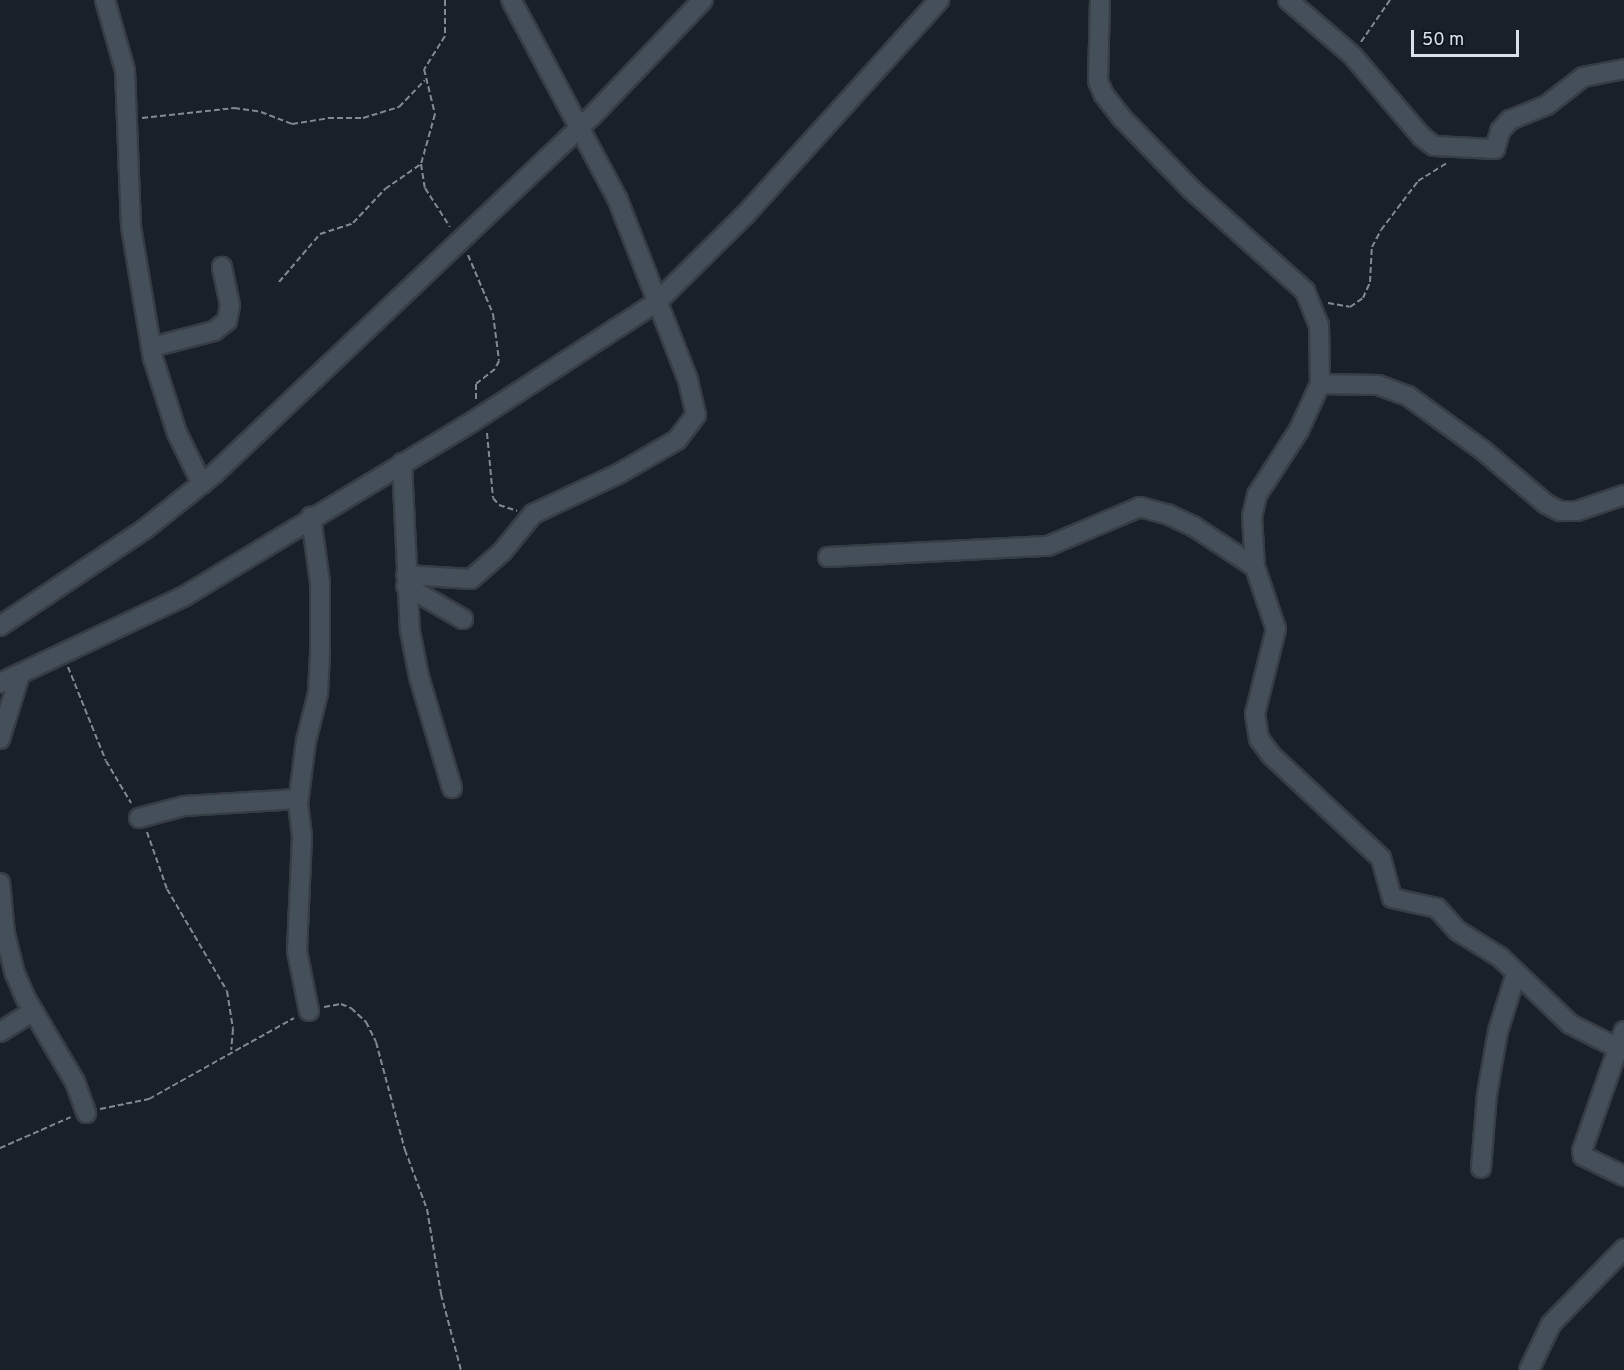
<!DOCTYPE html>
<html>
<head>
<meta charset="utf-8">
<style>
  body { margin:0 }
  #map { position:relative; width:1624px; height:1370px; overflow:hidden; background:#18212a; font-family:Overpass,sans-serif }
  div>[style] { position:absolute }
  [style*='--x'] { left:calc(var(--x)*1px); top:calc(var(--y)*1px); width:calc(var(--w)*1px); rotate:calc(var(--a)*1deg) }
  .path>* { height:2px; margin-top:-1px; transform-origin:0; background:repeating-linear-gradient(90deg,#828a91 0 6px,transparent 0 9px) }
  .roads { filter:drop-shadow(2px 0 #373d45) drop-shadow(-2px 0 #373d45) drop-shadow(0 2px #373d45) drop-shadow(0 -2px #373d45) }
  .minor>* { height:18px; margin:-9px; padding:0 9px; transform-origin:9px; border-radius:9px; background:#454f5a }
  span { translate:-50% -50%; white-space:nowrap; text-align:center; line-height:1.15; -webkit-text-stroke:6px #0f1720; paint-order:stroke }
  .scale { position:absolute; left:1411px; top:30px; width:108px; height:27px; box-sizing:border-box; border:3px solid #dae0e7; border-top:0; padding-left:8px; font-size:18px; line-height:21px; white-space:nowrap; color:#dae0e7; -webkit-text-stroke:4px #0f1720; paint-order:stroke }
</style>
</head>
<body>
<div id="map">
  <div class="path">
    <div style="--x:445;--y:0;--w:36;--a:90"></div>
    <div style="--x:445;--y:36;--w:39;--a:122"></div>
    <div style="--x:424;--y:69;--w:46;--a:76.3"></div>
    <div style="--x:435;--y:114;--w:52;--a:105.6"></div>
    <div style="--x:421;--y:164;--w:24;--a:81"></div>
    <div style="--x:425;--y:188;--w:46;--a:57.3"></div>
    <div style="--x:1361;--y:42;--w:51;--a:-55.4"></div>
    <div style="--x:142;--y:118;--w:93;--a:-6.2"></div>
    <div style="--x:234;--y:108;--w:27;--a:8"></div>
    <div style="--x:261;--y:112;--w:33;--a:21"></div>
    <div style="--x:292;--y:124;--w:36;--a:-9"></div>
    <div style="--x:328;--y:118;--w:35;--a:0"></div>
    <div style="--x:363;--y:118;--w:38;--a:-17"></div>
    <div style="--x:399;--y:107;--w:37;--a:-46"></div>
    <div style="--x:468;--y:255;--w:64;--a:67"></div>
    <div style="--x:493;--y:314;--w:47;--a:82.7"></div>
    <div style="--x:499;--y:361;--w:9;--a:117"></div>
    <div style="--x:495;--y:369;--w:24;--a:142"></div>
    <div style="--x:476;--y:384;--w:15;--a:90"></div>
    <div style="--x:279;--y:282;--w:63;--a:-49.5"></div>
    <div style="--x:320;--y:234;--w:35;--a:-18"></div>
    <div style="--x:353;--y:223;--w:47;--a:-46.7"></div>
    <div style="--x:385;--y:189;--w:44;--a:-34.8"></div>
    <div style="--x:1328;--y:303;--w:22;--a:10"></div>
    <div style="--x:1350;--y:307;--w:16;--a:-35"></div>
    <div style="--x:1363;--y:298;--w:17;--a:-66"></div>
    <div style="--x:1370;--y:282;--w:35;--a:-87"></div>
    <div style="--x:1372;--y:247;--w:19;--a:-62"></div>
    <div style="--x:1381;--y:230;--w:61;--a:-52.9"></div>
    <div style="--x:1418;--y:181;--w:34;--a:-32"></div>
    <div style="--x:487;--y:433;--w:65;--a:84.7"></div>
    <div style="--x:493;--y:498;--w:9;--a:49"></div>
    <div style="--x:499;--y:505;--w:19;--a:18"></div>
    <div style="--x:68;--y:667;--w:101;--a:68"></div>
    <div style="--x:106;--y:761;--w:49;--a:59.2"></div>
    <div style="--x:147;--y:832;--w:60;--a:70.7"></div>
    <div style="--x:167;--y:889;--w:118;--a:59.5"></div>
    <div style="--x:227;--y:991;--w:38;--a:81"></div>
    <div style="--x:233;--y:1029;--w:21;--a:95"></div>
    <div style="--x:324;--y:1007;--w:17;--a:-10"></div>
    <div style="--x:341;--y:1004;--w:11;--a:22"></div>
    <div style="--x:351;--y:1008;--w:21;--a:43"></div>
    <div style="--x:366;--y:1022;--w:22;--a:63"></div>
    <div style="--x:376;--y:1042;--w:112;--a:75"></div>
    <div style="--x:405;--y:1150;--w:63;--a:69.6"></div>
    <div style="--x:427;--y:1209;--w:86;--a:80.6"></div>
    <div style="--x:441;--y:1294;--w:79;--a:75.3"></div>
    <div style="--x:100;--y:1109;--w:50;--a:-11.5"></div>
    <div style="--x:149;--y:1099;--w:166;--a:-29.2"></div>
    <div style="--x:0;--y:1148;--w:77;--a:-23.6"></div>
  </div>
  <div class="roads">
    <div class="minor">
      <div style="--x:105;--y:0;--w:73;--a:74.1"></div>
      <div style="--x:125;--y:70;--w:157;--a:87.8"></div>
      <div style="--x:131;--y:227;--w:133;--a:80.5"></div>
      <div style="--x:153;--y:358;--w:79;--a:72.3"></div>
      <div style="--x:177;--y:433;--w:57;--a:63.9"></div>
      <div style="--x:1100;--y:0;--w:81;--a:91.4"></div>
      <div style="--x:1098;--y:81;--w:15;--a:67"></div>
      <div style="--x:1104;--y:95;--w:28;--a:52"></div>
      <div style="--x:1121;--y:117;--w:102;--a:45.8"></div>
      <div style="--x:1192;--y:190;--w:152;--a:41.8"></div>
      <div style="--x:1305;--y:291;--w:37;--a:68"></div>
      <div style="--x:1319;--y:325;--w:59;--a:89"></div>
      <div style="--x:1320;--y:384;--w:51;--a:114.5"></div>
      <div style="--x:1299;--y:430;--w:77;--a:122.9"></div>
      <div style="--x:1257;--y:495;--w:22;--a:103"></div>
      <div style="--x:1252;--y:516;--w:51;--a:86.6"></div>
      <div style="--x:1255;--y:567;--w:65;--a:71.3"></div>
      <div style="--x:1276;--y:629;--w:88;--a:103.9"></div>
      <div style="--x:1255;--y:714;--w:25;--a:81"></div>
      <div style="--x:1259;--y:739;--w:21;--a:53"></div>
      <div style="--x:1272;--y:756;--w:149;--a:43.1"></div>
      <div style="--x:1381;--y:858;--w:41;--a:74.6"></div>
      <div style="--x:1392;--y:898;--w:46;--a:12.5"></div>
      <div style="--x:1437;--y:908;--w:31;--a:48"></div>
      <div style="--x:1458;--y:931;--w:49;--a:31.8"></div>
      <div style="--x:1500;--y:957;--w:97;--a:43.7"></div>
      <div style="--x:1570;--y:1024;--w:51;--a:26.6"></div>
      <div style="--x:1288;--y:0;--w:84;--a:40.7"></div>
      <div style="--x:1352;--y:55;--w:108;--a:49.5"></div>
      <div style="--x:1422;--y:137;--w:15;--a:37"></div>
      <div style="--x:1434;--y:146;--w:61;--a:2.8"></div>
      <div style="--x:1495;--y:149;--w:19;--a:-74"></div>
      <div style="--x:1500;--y:131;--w:15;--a:-48"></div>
      <div style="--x:1510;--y:120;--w:40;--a:-22"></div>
      <div style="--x:1547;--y:105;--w:46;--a:-37.9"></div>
      <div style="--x:1583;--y:77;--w:42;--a:-11"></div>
      <div style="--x:152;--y:347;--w:64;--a:-14.5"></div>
      <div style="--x:214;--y:331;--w:16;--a:-38"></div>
      <div style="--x:227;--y:321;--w:16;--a:-79"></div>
      <div style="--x:230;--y:305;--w:39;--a:-102"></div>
      <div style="--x:1320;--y:384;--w:58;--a:1"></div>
      <div style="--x:1378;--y:385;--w:32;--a:20"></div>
      <div style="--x:1408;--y:396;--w:95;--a:36"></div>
      <div style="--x:1485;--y:452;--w:80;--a:40.4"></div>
      <div style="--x:1546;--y:504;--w:16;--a:27"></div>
      <div style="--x:1560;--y:511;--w:17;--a:0"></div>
      <div style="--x:1577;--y:511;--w:50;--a:-18.8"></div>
      <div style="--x:402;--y:463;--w:168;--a:87.3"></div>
      <div style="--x:410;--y:631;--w:47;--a:78.9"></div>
      <div style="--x:419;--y:677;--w:116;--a:73.4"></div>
      <div style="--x:828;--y:557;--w:220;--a:-2.9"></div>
      <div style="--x:1048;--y:546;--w:100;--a:-23"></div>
      <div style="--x:1140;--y:507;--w:28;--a:15"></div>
      <div style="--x:1167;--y:514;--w:29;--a:25"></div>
      <div style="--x:1193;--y:526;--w:74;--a:33.5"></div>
      <div style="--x:406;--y:575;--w:65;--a:3.5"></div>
      <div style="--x:471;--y:579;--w:41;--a:-41.1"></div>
      <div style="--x:502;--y:552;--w:49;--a:-50.8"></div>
      <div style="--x:533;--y:514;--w:96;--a:-25.2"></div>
      <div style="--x:620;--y:473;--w:66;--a:-30.1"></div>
      <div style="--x:677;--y:440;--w:31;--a:-53"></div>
      <div style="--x:696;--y:415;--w:36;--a:-103"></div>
      <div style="--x:688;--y:380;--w:193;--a:-111.3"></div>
      <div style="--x:618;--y:200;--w:227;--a:-118.1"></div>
      <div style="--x:406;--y:586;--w:66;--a:30.1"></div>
      <div style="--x:0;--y:626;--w:174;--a:-33.8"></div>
      <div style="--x:145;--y:529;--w:88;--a:-38.6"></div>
      <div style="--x:214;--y:474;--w:522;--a:-43.45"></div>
      <div style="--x:593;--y:115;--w:159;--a:-46.3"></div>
      <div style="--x:0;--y:683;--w:202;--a:-25.2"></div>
      <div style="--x:183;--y:597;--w:334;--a:-31.2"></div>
      <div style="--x:469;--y:424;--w:224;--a:-33"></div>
      <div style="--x:657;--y:302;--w:124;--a:-44.7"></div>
      <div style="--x:745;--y:215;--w:290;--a:-47.9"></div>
      <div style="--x:0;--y:739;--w:68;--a:-72.9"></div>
      <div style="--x:139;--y:818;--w:47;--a:-14.9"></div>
      <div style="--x:184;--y:806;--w:114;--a:-3.5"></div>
      <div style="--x:0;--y:883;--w:51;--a:84.4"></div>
      <div style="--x:5;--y:934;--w:38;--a:76"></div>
      <div style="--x:14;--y:971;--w:30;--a:67"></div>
      <div style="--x:26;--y:999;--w:96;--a:59.4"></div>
      <div style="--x:75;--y:1082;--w:33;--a:70"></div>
      <div style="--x:309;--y:1011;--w:61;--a:-101.3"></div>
      <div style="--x:297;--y:951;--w:115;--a:-87.5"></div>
      <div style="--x:302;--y:836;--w:32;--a:-97"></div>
      <div style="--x:298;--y:804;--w:64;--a:-82.8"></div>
      <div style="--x:306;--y:741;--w:49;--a:-76"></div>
      <div style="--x:318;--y:693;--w:40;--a:-87.1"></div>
      <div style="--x:320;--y:653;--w:70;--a:-90"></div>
      <div style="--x:320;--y:583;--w:67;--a:-97.8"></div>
      <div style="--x:1624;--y:1031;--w:127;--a:109.3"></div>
      <div style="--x:1582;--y:1151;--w:5;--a:79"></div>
      <div style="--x:1583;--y:1156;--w:46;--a:26"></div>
      <div style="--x:0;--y:1032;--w:39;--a:-32"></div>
      <div style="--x:1481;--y:1168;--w:74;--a:-85.4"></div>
      <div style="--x:1487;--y:1094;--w:64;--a:-80.1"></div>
      <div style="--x:1498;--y:1031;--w:60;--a:-72.5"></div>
      <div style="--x:1529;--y:1370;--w:51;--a:-64.4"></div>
      <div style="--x:1551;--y:1324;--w:105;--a:-45.8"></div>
    </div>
  </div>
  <div class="scale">50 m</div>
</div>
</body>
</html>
